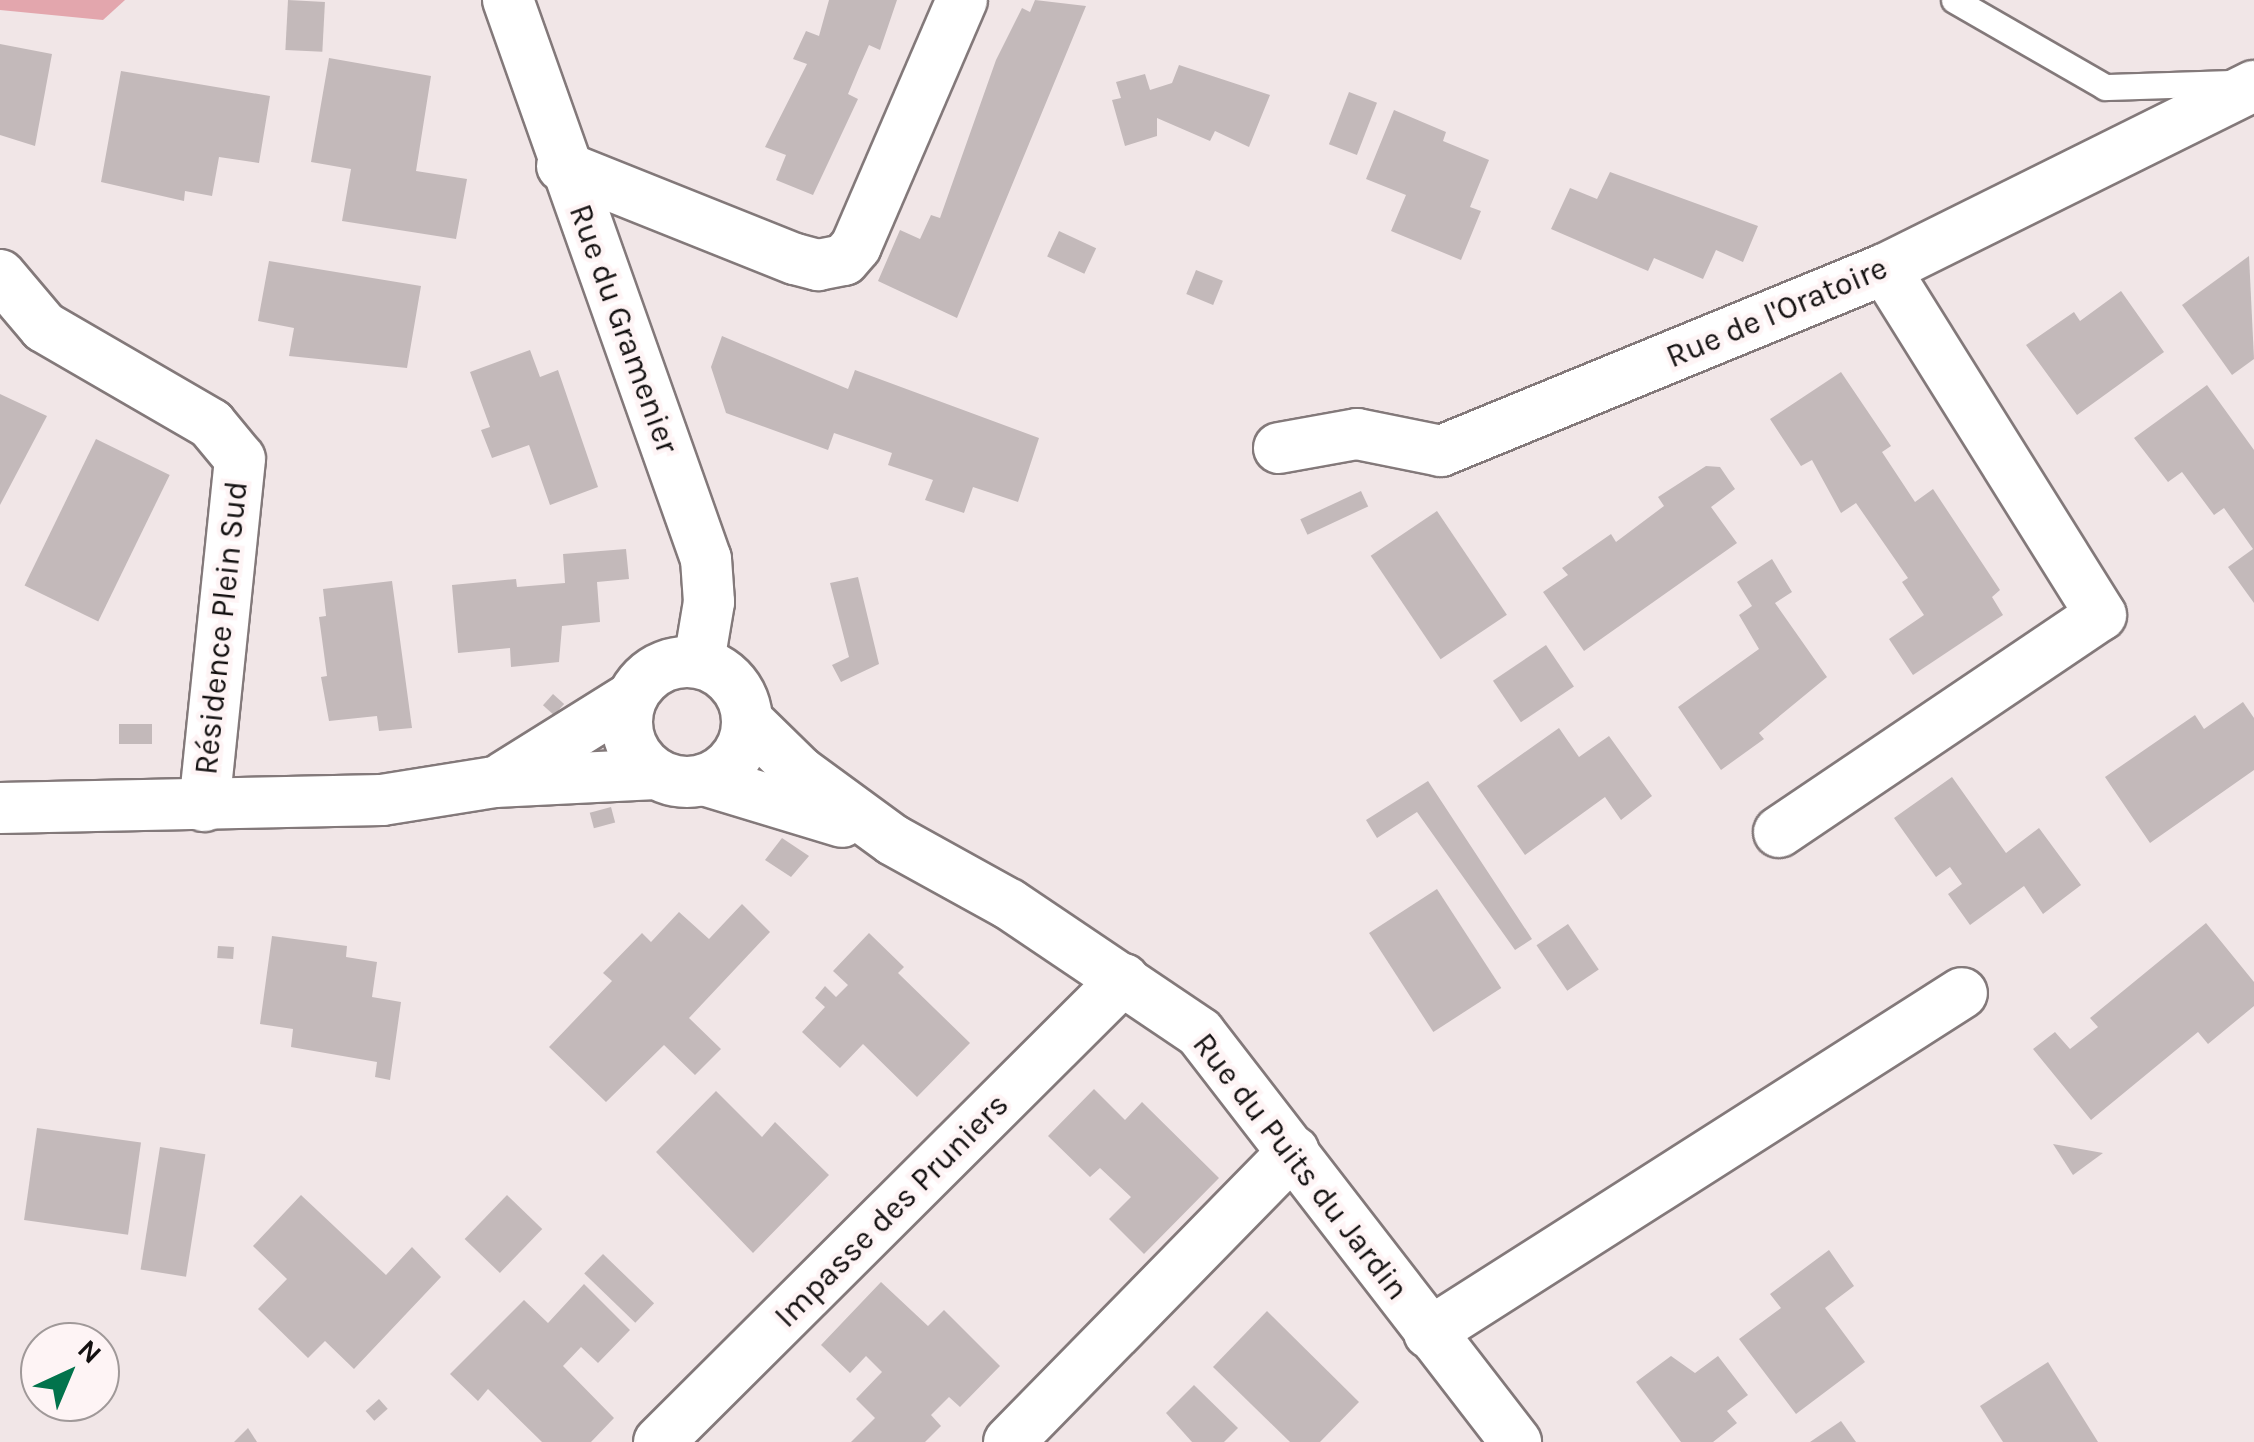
<!DOCTYPE html>
<html>
<head>
<meta charset="utf-8">
<style>
  body { margin:0 }
  #map { position:relative; width:2254px; height:1442px; overflow:hidden; background:#f1e6e7; font-family:Karla,sans-serif }
  div>[style] { position:absolute }
  [style*='--x'] { left:calc(var(--x)*1px); top:calc(var(--y)*1px); width:calc(var(--w)*1px); rotate:calc(var(--a)*1deg) }
  .green>* { inset:0; background:#e3a6ad }
  .building>* { inset:0; background:#c3b9ba; transform-origin:0 0 }
  .roads { filter:drop-shadow(2px 0 #83797a) drop-shadow(-2px 0 #83797a) drop-shadow(0 2px #83797a) drop-shadow(0 -2px #83797a) }
  .service>* { height:25px; margin:-12.5px; padding:0 12.5px; transform-origin:12.5px; border-radius:12.5px; background:#fff }
  .minor>* { height:50px; margin:-25px; padding:0 25px; transform-origin:25px; border-radius:25px; background:#fff }
  .minor>.ring { margin:-25px; padding:0; box-sizing:content-box; background:none; border:50px solid #fff; border-radius:50% }
  span { translate:-50% -50%; white-space:nowrap; text-align:center; line-height:1.15; -webkit-text-stroke:9px #fef4f5; paint-order:stroke }
  .street-label { font-size:32px; color:#131010 }
  .north { position:absolute; left:20px; top:1322px; width:100px; height:100px; box-sizing:border-box; background:#fef4f5; border:2px solid #a09999; border-radius:50%; rotate:44deg; font-size:28px; font-weight:700; line-height:40px; text-align:center; color:#131010 }
  .north::after { content:''; display:block; margin:auto; width:35px; height:45px; background:#02734c; clip-path:polygon(50% 0,100% 100%,50% 72%,0 100%) }
</style>
</head>
<body>
<div id="map">
  <div class="green">
    <div style="clip-path:polygon(0 0,125px 0,103px 20px,0 10px)"></div>
  </div>
  <div class="building">
    <div style="left:288px;top:0;width:37px;height:50px;rotate:3deg"></div>
    <div style="clip-path:polygon(829px 0,897px 0,880px 50px,869px 45px,858px 70px,848px 94px,858px 99px,813px 195px,776px 180px,786px 155px,765px 147px,807px 64px,793px 59px,806px 31px,819px 36px)"></div>
    <div style="clip-path:polygon(1035px 0,1086px 6px,957px 318px,878px 281px,900px 230px,920px 239px,931px 215px,940px 218px,996px 60px,1022px 8px,1030px 12px)"></div>
    <div style="clip-path:polygon(0 44px,52px 54px,35px 146px,0 135px)"></div>
    <div style="clip-path:polygon(329px 58px,431px 76px,416px 171px,467px 179px,456px 239px,342px 221px,351px 169px,311px 162px)"></div>
    <div style="clip-path:polygon(1179px 65px,1270px 95px,1249px 147px,1215px 131px,1210px 141px,1157px 118px,1157px 136px,1125px 146px,1112px 100px,1121px 98px,1116px 82px,1145px 74px,1150px 90px,1172px 83px)"></div>
    <div style="clip-path:polygon(121px 71px,270px 96px,259px 163px,219px 157px,212px 196px,185px 191px,184px 201px,101px 182px)"></div>
    <div style="left:1349px;top:92px;width:30px;height:56px;rotate:21deg"></div>
    <div style="clip-path:polygon(1394px 110px,1446px 132px,1443px 141px,1489px 160px,1470px 207px,1481px 211px,1461px 260px,1391px 231px,1406px 195px,1366px 179px)"></div>
    <div style="clip-path:polygon(1610px 172px,1758px 226px,1743px 262px,1716px 250px,1703px 279px,1654px 258px,1648px 271px,1551px 229px,1570px 188px,1597px 199px)"></div>
    <div style="left:1059px;top:231px;width:41px;height:28px;rotate:25deg"></div>
    <div style="clip-path:polygon(2249px 256px,2254px 359px,2232px 375px,2182px 305px)"></div>
    <div style="clip-path:polygon(269px 261px,421px 286px,407px 368px,289px 356px,294px 328px,258px 321px)"></div>
    <div style="left:1196px;top:270px;width:29px;height:26px;rotate:22deg"></div>
    <div style="clip-path:polygon(2121px 291px,2164px 352px,2077px 415px,2026px 345px,2074px 312px,2080px 321px)"></div>
    <div style="clip-path:polygon(722px 336px,848px 389px,855px 370px,1039px 438px,1018px 502px,973px 487px,964px 513px,925px 500px,933px 480px,888px 465px,892px 453px,834px 433px,828px 450px,726px 413px,711px 367px)"></div>
    <div style="clip-path:polygon(530px 350px,540px 377px,558px 370px,598px 487px,550px 505px,529px 445px,492px 458px,481px 430px,490px 427px,470px 372px)"></div>
    <div style="clip-path:polygon(1841px 372px,1891px 446px,1882px 452px,1915px 502px,1933px 489px,2000px 590px,1992px 597px,2003px 615px,1913px 675px,1889px 639px,1924px 615px,1902px 582px,1908px 578px,1856px 503px,1841px 513px,1812px 460px,1801px 466px,1770px 419px)"></div>
    <div style="clip-path:polygon(2207px 385px,2254px 450px,2254px 603px,2228px 567px,2253px 549px,2224px 508px,2214px 515px,2182px 472px,2168px 482px,2134px 438px)"></div>
    <div style="clip-path:polygon(0 394px,47px 416px,0 505px)"></div>
    <div style="left:96px;top:439px;width:82px;height:163px;rotate:26deg"></div>
    <div style="clip-path:polygon(1706px 466px,1720px 467px,1735px 489px,1711px 507px,1737px 543px,1584px 651px,1543px 592px,1568px 575px,1562px 568px,1611px 534px,1616px 542px,1664px 506px,1658px 497px)"></div>
    <div style="left:1361px;top:491px;width:17px;height:67px;rotate:65deg"></div>
    <div style="left:1437px;top:511px;width:125px;height:80px;rotate:56deg"></div>
    <div style="clip-path:polygon(626px 549px,629px 579px,597px 582px,600px 622px,562px 626px,559px 662px,511px 667px,510px 648px,458px 653px,452px 585px,516px 579px,517px 587px,565px 583px,563px 554px)"></div>
    <div style="clip-path:polygon(1772px 559px,1792px 592px,1775px 603px,1827px 677px,1759px 733px,1764px 739px,1721px 770px,1678px 707px,1759px 649px,1739px 615px,1752px 606px,1737px 582px)"></div>
    <div style="clip-path:polygon(858px 577px,879px 664px,841px 682px,832px 665px,849px 657px,830px 583px)"></div>
    <div style="clip-path:polygon(392px 581px,412px 728px,379px 731px,377px 716px,329px 721px,321px 677px,327px 676px,319px 617px,326px 616px,323px 589px)"></div>
    <div style="left:1546px;top:645px;width:50px;height:64px;rotate:56deg"></div>
    <div style="left:553px;top:694px;width:15px;height:15px;rotate:42deg"></div>
    <div style="clip-path:polygon(2243px 702px,2254px 718px,2254px 770px,2150px 843px,2105px 777px,2195px 715px,2204px 729px)"></div>
    <div style="left:119px;top:724px;width:33px;height:20px"></div>
    <div style="clip-path:polygon(1559px 728px,1579px 757px,1609px 736px,1652px 796px,1621px 820px,1605px 797px,1525px 855px,1477px 786px)"></div>
    <div style="clip-path:polygon(1952px 777px,2006px 853px,2039px 828px,2081px 885px,2043px 914px,2024px 886px,1970px 925px,1948px 894px,1962px 884px,1950px 867px,1936px 877px,1894px 818px)"></div>
    <div style="clip-path:polygon(1428px 781px,1532px 939px,1515px 950px,1417px 812px,1377px 838px,1366px 820px)"></div>
    <div style="left:611px;top:807px;width:16px;height:22px;rotate:75deg"></div>
    <div style="clip-path:polygon(782px 838px,809px 856px,791px 877px,765px 860px)"></div>
    <div style="left:1437px;top:889px;width:118px;height:81px;rotate:57deg"></div>
    <div style="clip-path:polygon(742px 904px,770px 932px,689px 1018px,721px 1049px,695px 1075px,664px 1045px,606px 1102px,549px 1047px,612px 981px,603px 973px,642px 933px,651px 942px,679px 912px,709px 939px)"></div>
    <div style="clip-path:polygon(2206px 923px,2254px 982px,2254px 1006px,2208px 1044px,2198px 1032px,2091px 1120px,2033px 1049px,2055px 1032px,2070px 1049px,2098px 1027px,2090px 1018px)"></div>
    <div style="left:1568px;top:924px;width:55px;height:38px;rotate:56deg"></div>
    <div style="clip-path:polygon(869px 933px,904px 967px,898px 973px,970px 1043px,917px 1097px,863px 1044px,840px 1068px,802px 1032px,825px 1007px,815px 998px,825px 986px,836px 997px,848px 985px,833px 971px)"></div>
    <div style="clip-path:polygon(272px 936px,347px 946px,346px 957px,377px 962px,372px 997px,401px 1002px,390px 1080px,375px 1077px,377px 1062px,291px 1047px,293px 1029px,260px 1024px)"></div>
    <div style="left:218px;top:946px;width:16px;height:12px;rotate:4deg"></div>
    <div style="clip-path:polygon(1094px 1089px,1125px 1120px,1142px 1102px,1219px 1178px,1144px 1254px,1109px 1219px,1131px 1197px,1100px 1168px,1090px 1177px,1048px 1136px)"></div>
    <div style="clip-path:polygon(716px 1091px,762px 1137px,775px 1122px,829px 1175px,753px 1253px,656px 1152px)"></div>
    <div style="left:37px;top:1128px;width:105px;height:93px;rotate:8deg"></div>
    <div style="clip-path:polygon(2053px 1144px,2103px 1153px,2073px 1175px)"></div>
    <div style="left:160px;top:1147px;width:46px;height:124px;rotate:9deg"></div>
    <div style="clip-path:polygon(301px 1195px,386px 1275px,412px 1247px,441px 1277px,354px 1369px,325px 1341px,308px 1358px,258px 1309px,287px 1279px,253px 1246px)"></div>
    <div style="left:507px;top:1195px;width:49px;height:61px;rotate:44deg"></div>
    <div style="clip-path:polygon(1829px 1250px,1854px 1286px,1825px 1308px,1865px 1362px,1796px 1414px,1739px 1339px,1781px 1308px,1770px 1294px)"></div>
    <div style="left:603px;top:1254px;width:71px;height:27px;rotate:44deg"></div>
    <div style="clip-path:polygon(881px 1282px,928px 1326px,944px 1310px,1000px 1366px,960px 1407px,949px 1397px,931px 1415px,941px 1426px,925px 1442px,851px 1442px,875px 1418px,856px 1399px,882px 1372px,866px 1356px,850px 1373px,821px 1345px)"></div>
    <div style="clip-path:polygon(584px 1284px,630px 1330px,598px 1363px,581px 1347px,563px 1366px,614px 1418px,591px 1442px,542px 1442px,488px 1389px,478px 1401px,450px 1374px,524px 1300px,548px 1323px)"></div>
    <div style="clip-path:polygon(1267px 1311px,1359px 1402px,1320px 1442px,1290px 1442px,1213px 1367px)"></div>
    <div style="clip-path:polygon(1671px 1356px,1695px 1373px,1718px 1356px,1748px 1395px,1727px 1411px,1737px 1423px,1713px 1442px,1681px 1442px,1636px 1382px)"></div>
    <div style="clip-path:polygon(2048px 1362px,2098px 1442px,2003px 1442px,1980px 1406px)"></div>
    <div style="clip-path:polygon(1194px 1385px,1238px 1428px,1224px 1442px,1192px 1442px,1166px 1413px)"></div>
    <div style="left:379px;top:1399px;width:13px;height:18px;rotate:48deg"></div>
    <div style="clip-path:polygon(1841px 1421px,1856px 1442px,1810px 1442px)"></div>
    <div style="clip-path:polygon(248px 1428px,257px 1442px,234px 1442px)"></div>
  </div>
  <div class="roads">
    <div class="service">
      <div style="--x:1954;--y:0;--w:174;--a:29.9"></div>
      <div style="--x:2105;--y:87;--w:129;--a:-1.8"></div>
    </div>
    <div class="minor">
      <div style="--x:508;--y:0;--w:593;--a:70.5"></div>
      <div style="--x:706;--y:559;--w:43;--a:86"></div>
      <div style="--x:709;--y:602;--w:61;--a:99.5"></div>
      <div style="--x:562;--y:166;--w:251;--a:21.8"></div>
      <div style="--x:795;--y:259;--w:24;--a:15"></div>
      <div style="--x:818;--y:265;--w:26;--a:-11"></div>
      <div style="--x:844;--y:260;--w:18;--a:-49"></div>
      <div style="--x:856;--y:246;--w:268;--a:-66.7"></div>
      <div style="--x:0;--y:275;--w:68;--a:49.8"></div>
      <div style="--x:44;--y:327;--w:193;--a:30.1"></div>
      <div style="--x:211;--y:424;--w:45;--a:50.4"></div>
      <div style="--x:240;--y:459;--w:349;--a:95.9"></div>
      <div style="--x:1279;--y:448;--w:79;--a:-10.2"></div>
      <div style="--x:1357;--y:434;--w:86;--a:11.4"></div>
      <div style="--x:1441;--y:451;--w:480;--a:-22.3"></div>
      <div style="--x:1885;--y:269;--w:412;--a:-26.4"></div>
      <div class="ring" style="left:627px;top:662px;width:70px;height:70px"></div>
      <div style="--x:748;--y:721;--w:73;--a:44.4"></div>
      <div style="--x:800;--y:772;--w:115;--a:36.2"></div>
      <div style="--x:893;--y:840;--w:132;--a:28.9"></div>
      <div style="--x:1009;--y:904;--w:230;--a:34"></div>
      <div style="--x:1200;--y:1033;--w:517;--a:52.31"></div>
      <div style="--x:504;--y:777;--w:151;--a:-32"></div>
      <div style="--x:704;--y:780;--w:144;--a:16.9"></div>
      <div style="--x:0;--y:808;--w:382;--a:-1.2"></div>
      <div style="--x:382;--y:800;--w:114;--a:-9.1"></div>
      <div style="--x:495;--y:782;--w:161;--a:-2.8"></div>
      <div style="--x:1779;--y:832;--w:388;--a:-34"></div>
      <div style="--x:2101;--y:615;--w:408;--a:-122"></div>
      <div style="--x:1429;--y:1333;--w:632;--a:-32.53"></div>
      <div style="--x:659;--y:1442;--w:656;--a:-44.88"></div>
      <div style="--x:1009;--y:1442;--w:407;--a:-45.6"></div>
    </div>
  </div>
  <div class="street-label">
    <span style="left:1777px;top:313px;rotate:-23deg">Rue de l'Oratoire</span>
    <span style="left:623px;top:329px;rotate:70deg">Rue du Gramenier</span>
    <span style="left:222px;top:628px;rotate:-84deg">Résidence Plein Sud</span>
    <span style="left:1300px;top:1167px;rotate:52deg">Rue du Puits du Jardin</span>
    <span style="left:892px;top:1211px;rotate:-45deg">Impasse des Pruniers</span>
  </div>
  <div class="north">N</div>
</div>
</body>
</html>
